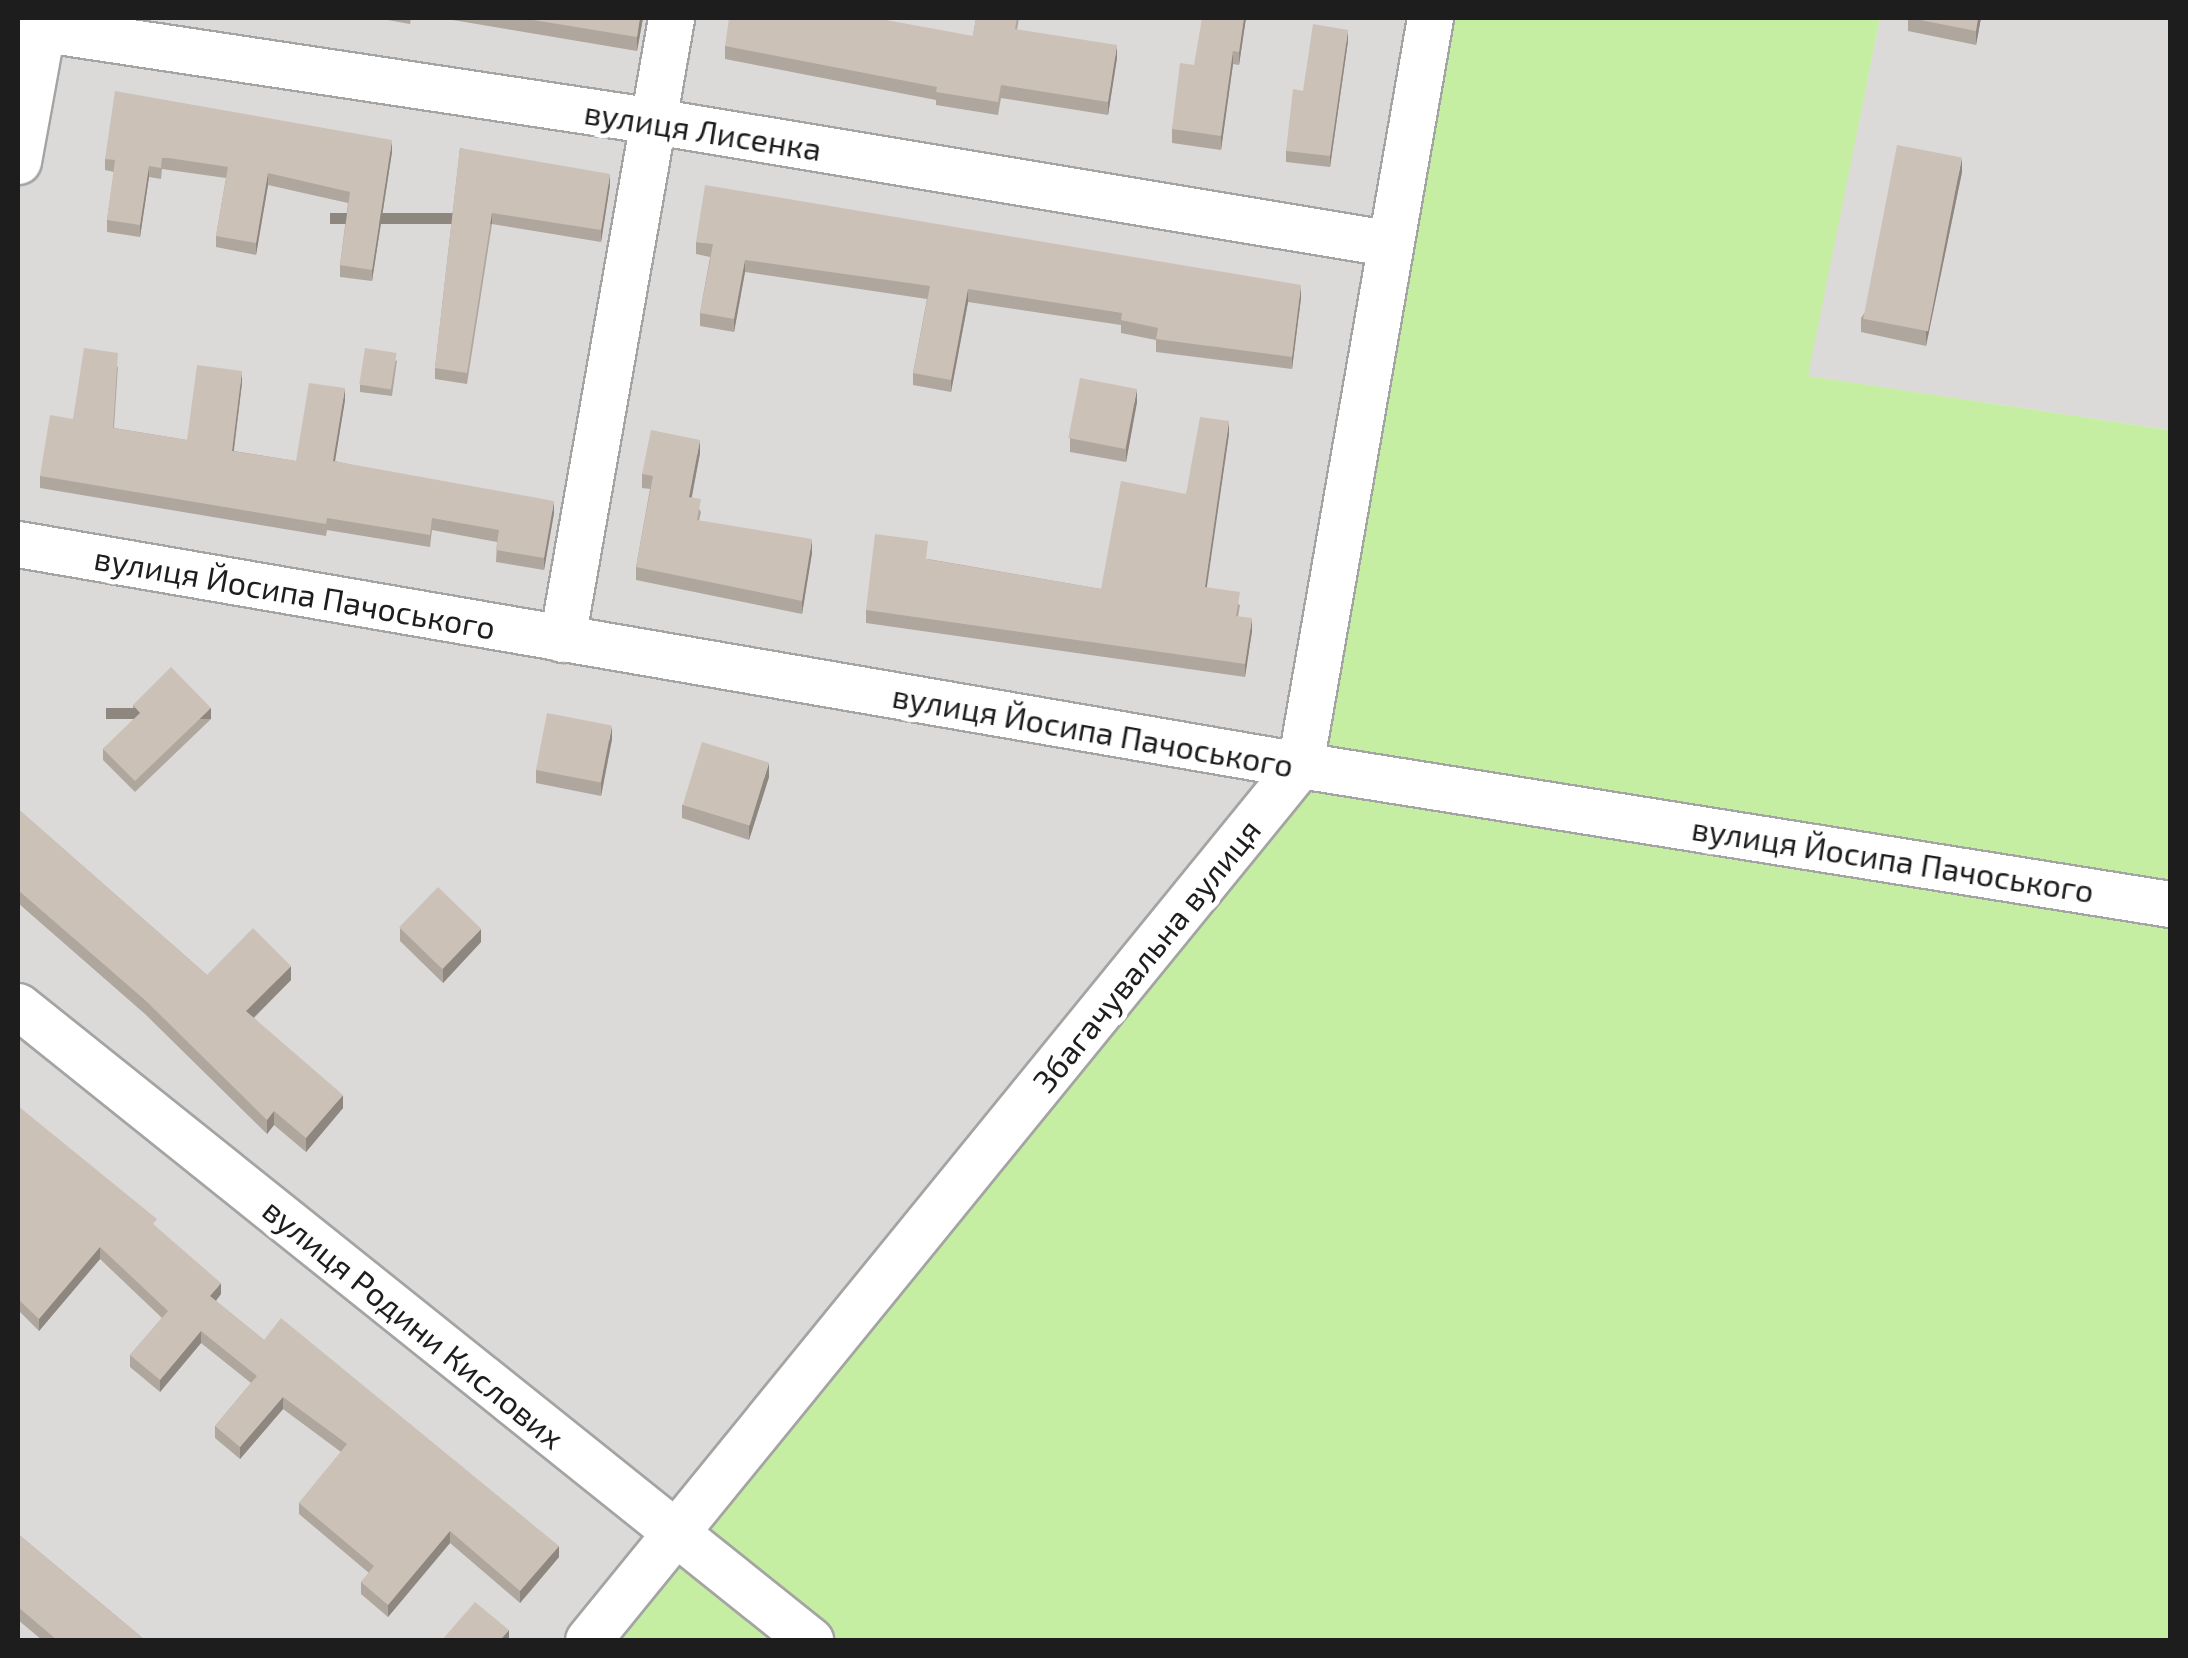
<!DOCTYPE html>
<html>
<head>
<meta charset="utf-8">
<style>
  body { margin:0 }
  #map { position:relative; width:2188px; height:1658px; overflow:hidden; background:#efebe1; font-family:"Exo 2",sans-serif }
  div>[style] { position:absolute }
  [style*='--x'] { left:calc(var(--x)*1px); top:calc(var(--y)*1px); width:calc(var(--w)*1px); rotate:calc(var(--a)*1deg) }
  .residential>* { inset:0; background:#dbdad9 }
  .grass>* { inset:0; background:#c5eea2 }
  .roads { filter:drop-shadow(2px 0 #a4a4a4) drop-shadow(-2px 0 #a4a4a4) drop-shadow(0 2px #a4a4a4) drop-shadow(0 -2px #a4a4a4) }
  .minor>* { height:45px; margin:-22.5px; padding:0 22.5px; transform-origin:22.5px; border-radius:22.5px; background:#fff }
  .wall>* { inset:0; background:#afa69d }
  .shaded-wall>* { inset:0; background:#8e8780; transform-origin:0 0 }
  .building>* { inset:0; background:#cbc1b7; transform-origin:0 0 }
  span { translate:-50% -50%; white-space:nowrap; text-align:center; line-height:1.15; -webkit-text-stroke:10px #fff; paint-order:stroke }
  .street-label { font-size:32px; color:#1d1d1d }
  .frame { position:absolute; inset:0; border:20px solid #1d1d1d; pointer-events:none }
</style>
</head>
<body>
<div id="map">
  <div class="residential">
    <div style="clip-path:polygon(18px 18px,1430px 18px,1300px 765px,588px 1640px,18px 1640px)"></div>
    <div style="clip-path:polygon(1880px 18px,2170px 18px,2170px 430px,1807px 376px)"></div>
  </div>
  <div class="grass">
    <div style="clip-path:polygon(1430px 18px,1880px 18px,1808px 376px,2170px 430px,2170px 1640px,588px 1640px,1300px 765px)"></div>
  </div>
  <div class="roads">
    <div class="minor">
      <div style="--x:18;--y:25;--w:643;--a:8.58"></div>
      <div style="--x:654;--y:121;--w:743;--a:9.45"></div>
      <div style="--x:18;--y:161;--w:145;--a:-79.7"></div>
      <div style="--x:18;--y:544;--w:1301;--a:9.78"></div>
      <div style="--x:1300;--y:765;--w:881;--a:9.08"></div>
      <div style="--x:562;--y:639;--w:630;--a:-80.04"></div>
      <div style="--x:18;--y:1006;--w:1015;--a:38.68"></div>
      <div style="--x:588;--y:1640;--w:1128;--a:-50.86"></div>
      <div style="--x:1300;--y:765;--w:758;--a:-80.13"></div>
    </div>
  </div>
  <div class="wall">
    <div style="clip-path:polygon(377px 18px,411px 18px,410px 24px)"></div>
    <div style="clip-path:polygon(441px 18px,643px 18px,637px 51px)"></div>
    <div style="clip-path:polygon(976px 18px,1019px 18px,1017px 30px,1117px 58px,1108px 115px,1001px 98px,998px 115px,936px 105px,936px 100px,725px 59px,725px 46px,973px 36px)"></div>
    <div style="clip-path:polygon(1246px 18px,1239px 65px,1233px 64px,1221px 150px,1172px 143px,1172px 129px,1194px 65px)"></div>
    <div style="clip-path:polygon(1908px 18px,1981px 18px,1976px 45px,1908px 31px)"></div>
    <div style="clip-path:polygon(1348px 41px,1330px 167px,1286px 162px,1286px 151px,1303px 91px)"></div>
    <div style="clip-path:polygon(460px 148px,610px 185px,601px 242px,492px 224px,467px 384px,435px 379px,435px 368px)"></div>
    <div style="clip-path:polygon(392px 152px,372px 281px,340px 277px,340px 265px,348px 203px,268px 185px,256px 255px,216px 247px,216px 236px,226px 178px,162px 169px,161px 179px,149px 177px,140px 237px,107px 232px,107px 220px,114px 172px,105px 170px,105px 159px)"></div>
    <div style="clip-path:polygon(1962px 172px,1926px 346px,1861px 332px,1861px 318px)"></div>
    <div style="clip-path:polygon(696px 242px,1301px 298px,1292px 369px,1156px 352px,1156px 340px,1121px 333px,1121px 325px,968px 302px,951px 392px,913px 385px,913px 373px,927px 299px,745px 272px,734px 332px,700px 326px,700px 313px,710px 257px,696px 254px)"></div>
    <div style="clip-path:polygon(397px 360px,392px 396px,360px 392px,360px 385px)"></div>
    <div style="clip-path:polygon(118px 366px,114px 428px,187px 440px,242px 383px,234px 451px,296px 461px,345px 400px,335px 461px,554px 513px,544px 570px,496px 562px,497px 542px,432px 530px,430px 547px,327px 530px,326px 536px,40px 488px,40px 476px,73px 419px)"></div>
    <div style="clip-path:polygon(1137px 402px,1126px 462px,1070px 452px,1070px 438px)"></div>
    <div style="clip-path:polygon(1229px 434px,1206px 587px,1240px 605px,1238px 617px,1252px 631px,1245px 677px,866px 623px,866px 610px,928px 559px,1101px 589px,1186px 494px)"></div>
    <div style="clip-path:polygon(700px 453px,692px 497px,701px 512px,699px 521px,812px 553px,802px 614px,636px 580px,636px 567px,650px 489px,642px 488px,642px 474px)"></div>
    <div style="clip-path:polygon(133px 705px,211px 719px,135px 792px,103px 760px,103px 749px,135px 718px,133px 716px)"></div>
    <div style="clip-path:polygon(612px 739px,601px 796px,536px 783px,536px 770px)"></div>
    <div style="clip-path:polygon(769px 777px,749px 840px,682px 818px,682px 805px)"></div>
    <div style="clip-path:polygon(18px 809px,207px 975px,291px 980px,254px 1018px,343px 1108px,306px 1152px,274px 1125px,267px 1134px,145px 1014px,18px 903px)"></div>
    <div style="clip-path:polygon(400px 928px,481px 942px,443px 983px,400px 941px)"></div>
    <div style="clip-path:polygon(18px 1106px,157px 1228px,221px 1294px,216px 1301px,264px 1340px,559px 1557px,520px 1603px,450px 1543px,388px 1617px,361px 1594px,361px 1582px,369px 1573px,299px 1514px,299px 1503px,341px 1452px,283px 1409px,240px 1459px,215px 1438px,215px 1426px,251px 1383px,201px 1343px,160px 1392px,130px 1367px,130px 1355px,162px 1318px,100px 1259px,39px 1331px,18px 1310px)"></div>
    <div style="clip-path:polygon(18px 1534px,145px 1640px,42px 1640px,18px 1620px)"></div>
  </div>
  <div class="shaded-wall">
    <div style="clip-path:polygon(640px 18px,643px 18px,637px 51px,637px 37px)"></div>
    <div style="clip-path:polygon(1244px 18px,1246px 18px,1239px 65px,1239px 52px)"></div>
    <div style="clip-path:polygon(1978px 18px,1981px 18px,1976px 45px,1976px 31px)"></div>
    <div style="clip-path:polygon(1348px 30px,1348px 41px,1330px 167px,1330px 156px)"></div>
    <div style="clip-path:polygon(1117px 45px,1117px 58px,1108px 115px,1108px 102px)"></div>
    <div style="clip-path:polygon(1233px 51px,1233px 64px,1221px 150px,1221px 136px)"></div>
    <div style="clip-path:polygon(392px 140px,392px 152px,372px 281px,372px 270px)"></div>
    <div style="clip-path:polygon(1962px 158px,1962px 172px,1926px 346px,1926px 332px)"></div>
    <div style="clip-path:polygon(149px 166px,149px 177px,140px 237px,140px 225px)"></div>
    <div style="clip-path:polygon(268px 173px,268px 185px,256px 255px,256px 243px)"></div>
    <div style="clip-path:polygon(610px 174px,610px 185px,601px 242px,601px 230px)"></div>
    <div style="left:492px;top:213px;width:11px;height:162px;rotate:90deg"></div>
    <div style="clip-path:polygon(745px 260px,745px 272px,734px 332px,734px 319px)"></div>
    <div style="clip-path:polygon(1301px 285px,1301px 298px,1292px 369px,1292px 357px)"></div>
    <div style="clip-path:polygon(968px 289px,968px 302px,951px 392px,951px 380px)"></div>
    <div style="clip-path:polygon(242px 371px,242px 383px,232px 463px,232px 451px)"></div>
    <div style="clip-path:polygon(345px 388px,345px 400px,333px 473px,333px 461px)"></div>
    <div style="clip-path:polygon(1137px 389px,1137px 402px,1126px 462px,1126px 448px)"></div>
    <div style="clip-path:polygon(1229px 421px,1229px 434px,1205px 600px,1205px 587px)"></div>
    <div style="clip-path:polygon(700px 440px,700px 453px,689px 510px,689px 497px)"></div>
    <div style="clip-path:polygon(554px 501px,554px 513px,544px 570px,544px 558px)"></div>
    <div style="clip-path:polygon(812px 539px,812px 553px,802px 614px,802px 601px)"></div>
    <div style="clip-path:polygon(1252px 618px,1252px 631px,1245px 677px,1245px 664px)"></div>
    <div style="left:211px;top:708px;width:11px;height:105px;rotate:90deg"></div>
    <div style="clip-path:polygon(612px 726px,612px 739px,601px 796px,601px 783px)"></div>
    <div style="clip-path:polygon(769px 763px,769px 777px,749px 840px,749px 826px)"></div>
    <div style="clip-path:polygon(481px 929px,481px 942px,443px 983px,443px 969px)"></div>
    <div style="clip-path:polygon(291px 966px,291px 980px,246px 1025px,246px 1011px)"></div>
    <div style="clip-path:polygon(343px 1095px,343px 1108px,306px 1152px,306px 1138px)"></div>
    <div style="clip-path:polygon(274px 1111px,274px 1125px,267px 1134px,267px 1120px)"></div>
    <div style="clip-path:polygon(100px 1247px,100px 1259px,39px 1331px,39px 1319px)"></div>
    <div style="clip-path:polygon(221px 1283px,221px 1294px,210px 1308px,210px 1296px)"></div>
    <div style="clip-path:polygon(201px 1331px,201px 1343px,160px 1392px,160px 1380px)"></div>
    <div style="clip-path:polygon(283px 1397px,283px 1409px,240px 1459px,240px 1447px)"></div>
    <div style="clip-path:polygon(450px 1531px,450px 1543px,388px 1617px,388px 1605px)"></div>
    <div style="clip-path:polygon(559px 1546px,559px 1557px,520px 1603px,520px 1591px)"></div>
    <div style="clip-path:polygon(509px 1630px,509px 1640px,500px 1640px)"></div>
  </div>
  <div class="building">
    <div style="clip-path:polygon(521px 18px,640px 18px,637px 37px)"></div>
    <div style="clip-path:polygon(729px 18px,875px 18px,973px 36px,976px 18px,1017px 18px,1015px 29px,1117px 45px,1108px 102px,1001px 85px,998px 102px,936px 92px,937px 87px,725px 46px)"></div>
    <div style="clip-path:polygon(1202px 18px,1244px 18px,1239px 52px,1233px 51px,1221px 136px,1172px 129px,1180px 63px,1194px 65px)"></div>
    <div style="clip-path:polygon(1910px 18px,1978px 18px,1976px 31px)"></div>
    <div style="clip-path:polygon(1313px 24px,1348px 30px,1330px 156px,1286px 151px,1293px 89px,1303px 91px)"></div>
    <div style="clip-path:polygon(115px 91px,392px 140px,372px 270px,340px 265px,350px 192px,268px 173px,256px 243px,216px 236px,228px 167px,162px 157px,161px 168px,149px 166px,140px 225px,107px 220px,115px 160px,105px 159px)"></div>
    <div style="left:1897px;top:145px;width:66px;height:177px;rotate:11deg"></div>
    <div style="clip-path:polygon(460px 148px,610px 174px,601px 230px,492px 213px,467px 373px,435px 368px)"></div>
    <div style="clip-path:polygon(705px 185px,1301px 285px,1292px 357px,1156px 339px,1158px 328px,1121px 320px,1122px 313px,968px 289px,951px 380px,913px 373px,930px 286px,745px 260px,734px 319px,700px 313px,713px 244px,696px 242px)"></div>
    <div style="clip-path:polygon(84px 348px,118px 353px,113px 428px,187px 440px,197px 365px,242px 371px,232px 451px,296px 461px,309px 383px,345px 388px,333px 461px,554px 501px,544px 558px,496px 550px,499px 530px,432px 518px,430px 535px,327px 518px,326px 524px,40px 476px,50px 415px,73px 419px)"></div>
    <div style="left:365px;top:348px;width:32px;height:37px;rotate:9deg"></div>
    <div style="left:1080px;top:378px;width:58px;height:61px;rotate:11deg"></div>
    <div style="clip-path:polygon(1200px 417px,1229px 421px,1205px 587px,1240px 592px,1236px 616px,1252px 618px,1245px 664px,866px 610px,875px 534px,928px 541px,926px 559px,1101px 589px,1121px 481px,1186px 494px)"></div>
    <div style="clip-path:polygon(651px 430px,700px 440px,689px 497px,701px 499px,697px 520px,812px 539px,802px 601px,636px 567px,653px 476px,642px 474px)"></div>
    <div style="clip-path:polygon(171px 667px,211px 708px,135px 781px,103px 749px,140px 713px,133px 705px)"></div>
    <div style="left:547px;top:713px;width:66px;height:58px;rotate:11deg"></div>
    <div style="left:702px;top:742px;width:70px;height:66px;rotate:17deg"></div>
    <div style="clip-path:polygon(18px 809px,207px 975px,253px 928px,291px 966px,246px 1011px,343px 1095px,306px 1138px,274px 1111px,267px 1120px,145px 1000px,18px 890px)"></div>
    <div style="left:438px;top:887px;width:60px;height:56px;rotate:44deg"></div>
    <div style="clip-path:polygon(18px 1106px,157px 1219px,153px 1224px,221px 1283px,210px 1296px,264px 1340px,281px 1318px,559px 1546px,520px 1591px,450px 1531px,388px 1605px,361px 1582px,374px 1566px,299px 1503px,347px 1444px,283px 1397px,240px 1447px,215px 1426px,257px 1376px,201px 1331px,160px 1380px,130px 1355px,168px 1311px,100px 1247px,39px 1319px,18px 1299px)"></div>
    <div style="clip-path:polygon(18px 1534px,145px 1640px,57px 1640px,18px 1607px)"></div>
    <div style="clip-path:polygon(475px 1602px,509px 1630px,500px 1640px,442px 1640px)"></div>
  </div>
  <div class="street-label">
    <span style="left:703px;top:130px;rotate:9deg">вулиця Лисенка</span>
    <span style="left:295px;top:592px;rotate:10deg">вулиця Йосипа Пачоського</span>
    <span style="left:1093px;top:730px;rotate:10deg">вулиця Йосипа Пачоського</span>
    <span style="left:1893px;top:859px;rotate:9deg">вулиця Йосипа Пачоського</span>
    <span style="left:1146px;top:955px;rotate:-51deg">Збагачувальна вулиця</span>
    <span style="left:414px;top:1323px;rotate:39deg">вулиця Родини Кислових</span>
  </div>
  <div class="frame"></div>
</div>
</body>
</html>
